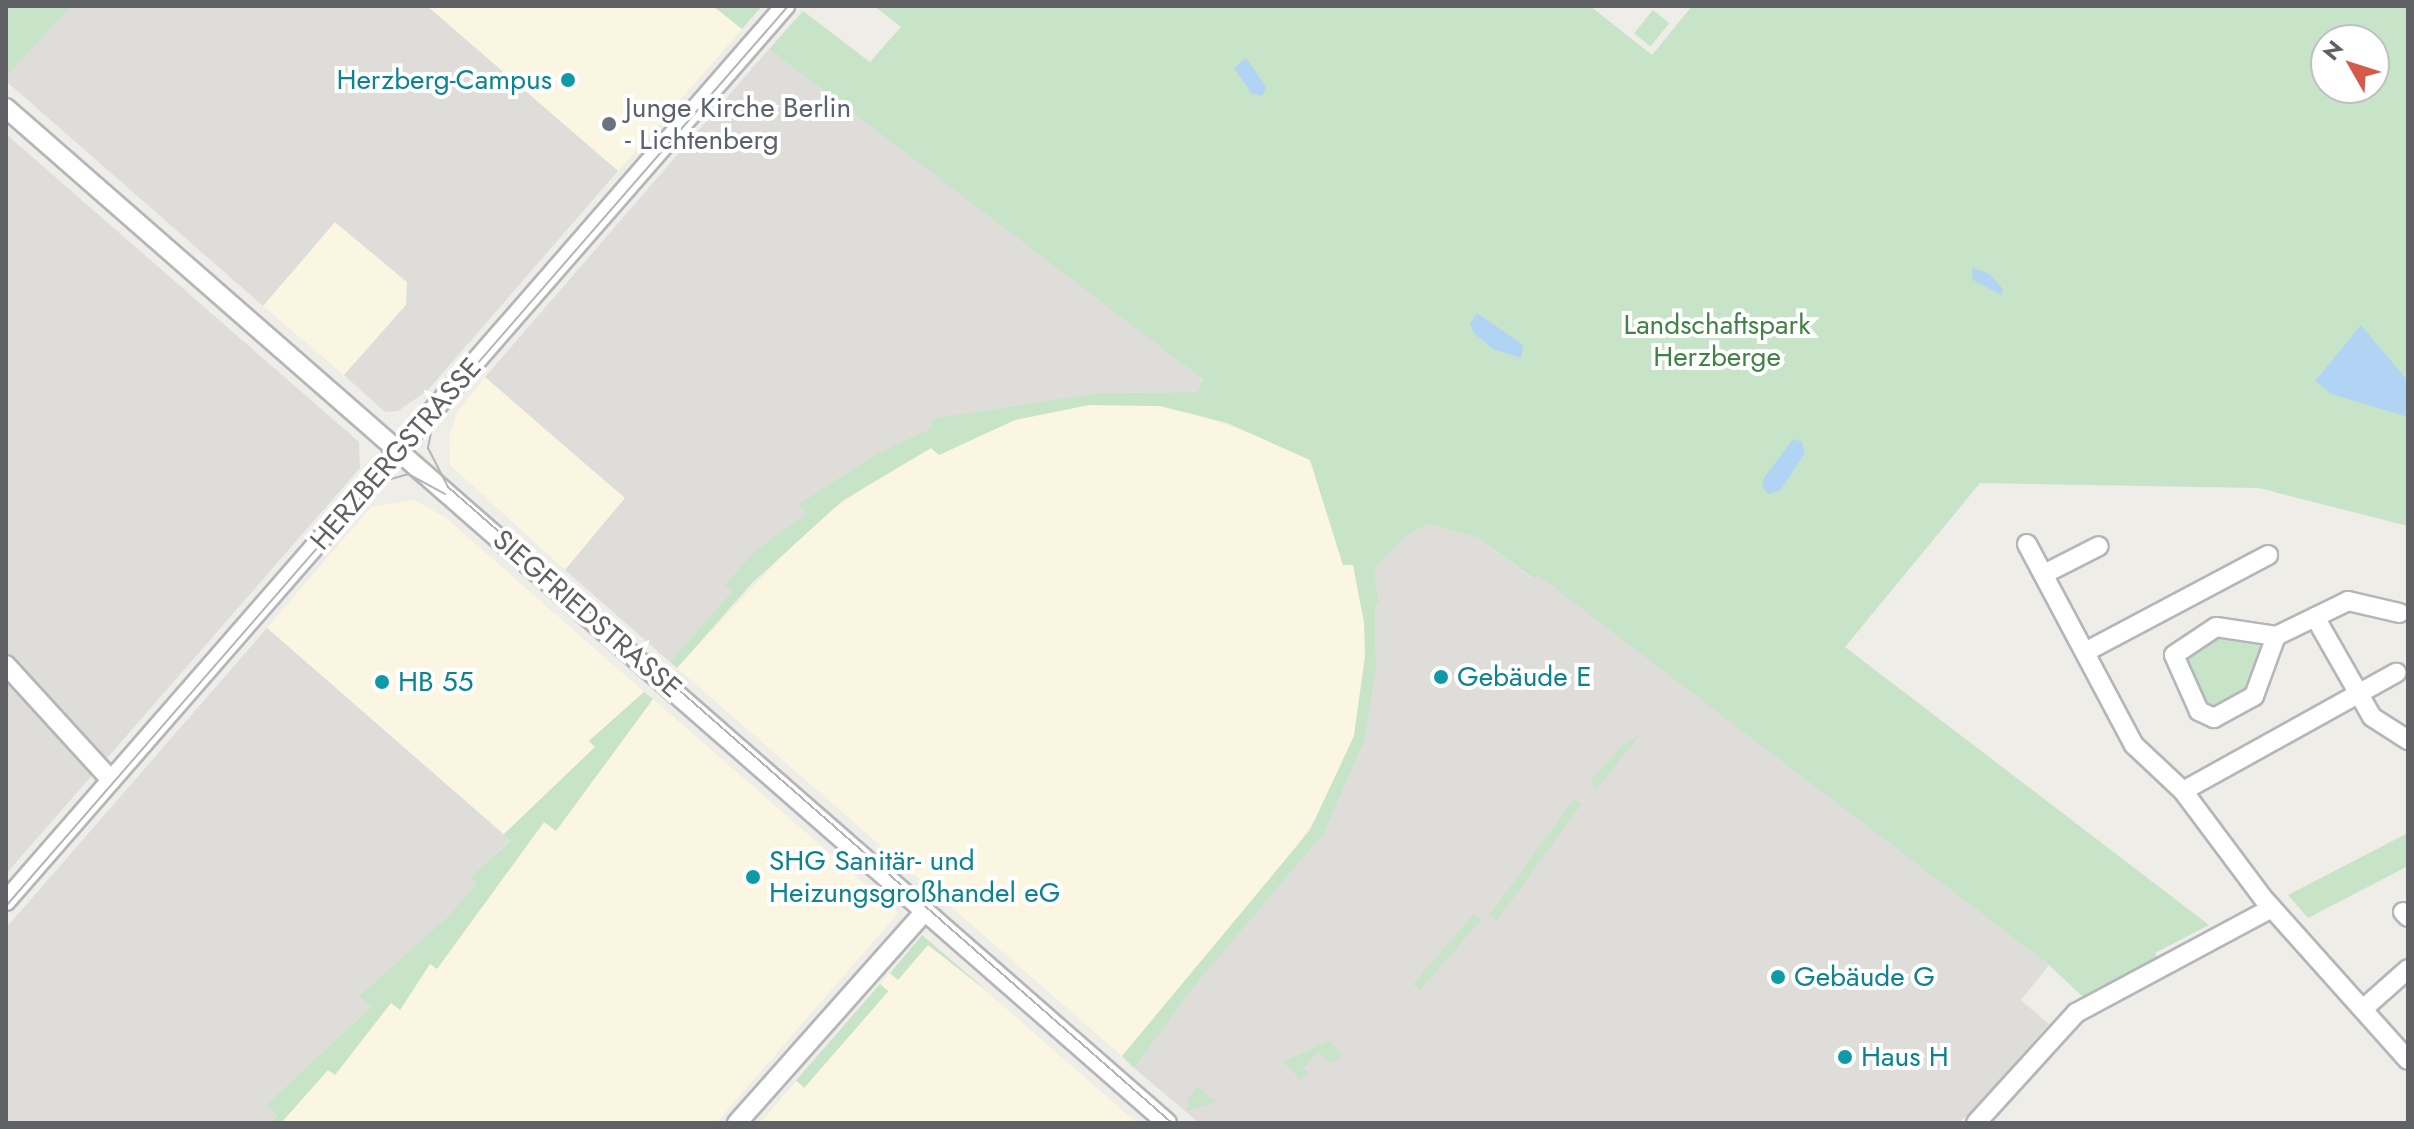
<!DOCTYPE html>
<html>
<head>
<meta charset="utf-8">
<style>
  body { margin:0 }
  #map { position:relative; width:2414px; height:1129px; overflow:hidden; background:#efede7; font-family:Jost,sans-serif }
  div>[style] { position:absolute }
  [style*='--x'] { left:calc(var(--x)*1px); top:calc(var(--y)*1px); width:calc(var(--w)*1px); rotate:calc(var(--a)*1deg) }
  .commercial>* { inset:0; background:#faf6e1 }
  .industrial>* { inset:0; background:#deddd9 }
  .green>* { inset:0; background:#c7e3c8; transform-origin:0 0 }
  .water>* { inset:0; background:#b1d4f5 }
  .roads { filter:drop-shadow(2px 0 #b4b6ba) drop-shadow(-2px 0 #b4b6ba) drop-shadow(0 2px #b4b6ba) drop-shadow(0 -2px #b4b6ba) }
  .minor>* { height:18px; margin:-9px; padding:0 9px; transform-origin:9px; border-radius:9px; background:#fff }
  .tram>* { height:2px; margin:-1px; padding:0 1px; transform-origin:1px; border-radius:1px; background:#b4b5b5 }
  .dots>* { width:22px; height:22px; translate:-50% -50%; box-sizing:border-box; border:4px solid #fff; border-radius:50% }
  span { translate:-50% -50%; white-space:nowrap; text-align:center; line-height:1.15; -webkit-text-stroke:8px #fff; paint-order:stroke }
  .culture-label { font-size:28px; color:#0d838f }
  .right { translate:-100% -50%; text-align:right }
  .left { translate:0 -50%; text-align:left }
  .worship-label { font-size:28px; color:#5b616d }
  .park-label { font-size:28px; color:#418247 }
  .street-label { font-size:28px; color:#5f6165 }
  .frame { position:absolute; inset:0; border:8px solid #5f6165; pointer-events:none }
  .north { position:absolute; left:2310px; top:24px; width:80px; height:80px; box-sizing:border-box; background:#fff; border:2px solid #bfc0c1; border-radius:50%; rotate:309deg; font-size:22px; font-weight:700; line-height:32px; text-align:center; color:#5f6165 }
  .north::after { content:''; display:block; margin:auto; width:28px; height:36px; background:#d55a47; clip-path:polygon(50% 0,100% 100%,50% 72%,0 100%) }
</style>
</head>
<body>
<div id="map">
  <div class="commercial">
    <div style="clip-path:polygon(427px 6px,713px 6px,742px 29px,618px 171px)"></div>
    <div style="clip-path:polygon(335px 222px,407px 282px,406px 305px,344px 375px,263px 306px)"></div>
    <div style="clip-path:polygon(485px 377px,625px 498px,565px 570px,450px 465px,449px 437px,457px 413px)"></div>
    <div style="clip-path:polygon(1089px 405px,1160px 406px,1195px 414px,1294px 448px,1310px 460px,1343px 565px,1353px 564px,1364px 622px,1365px 656px,1354px 736px,1327px 802px,1286px 861px,1122px 1056px,677px 668px,808px 528px,880px 476px,932px 448px,1015px 420px)"></div>
    <div style="clip-path:polygon(414px 500px,445px 517px,644px 692px,589px 741px,596px 747px,504px 834px,267px 628px,371px 507px)"></div>
    <div style="clip-path:polygon(653px 699px,898px 913px,716px 1123px,281px 1123px,328px 1070px,335px 1075px,391px 1002px,400px 1009px,430px 963px,437px 968px,545px 821px,556px 831px)"></div>
    <div style="clip-path:polygon(922px 935px,1137px 1123px,760px 1123px)"></div>
  </div>
  <div class="industrial">
    <div style="clip-path:polygon(71px 6px,427px 6px,618px 171px,427px 391px,398px 411px,385px 412px,344px 375px,406px 305px,407px 282px,335px 222px,263px 306px,6px 81px,7px 72px)"></div>
    <div style="clip-path:polygon(769px 49px,1203px 378px,1197px 392px,1097px 393px,967px 414px,873px 456px,798px 506px,808px 514px,755px 552px,726px 585px,732px 591px,670px 662px,565px 570px,625px 498px,485px 377px)"></div>
    <div style="clip-path:polygon(6px 134px,359px 442px,360px 468px,6px 874px)"></div>
    <div style="clip-path:polygon(1429px 524px,1479px 538px,1533px 579px,1538px 574px,2049px 965px,2021px 1000px,2049px 1024px,1974px 1109px,1958px 1123px,1199px 1123px,1134px 1068px,1193px 988px,1324px 833px,1365px 740px,1376px 670px,1375px 603px,1379px 602px,1374px 569px,1409px 532px)"></div>
    <div style="clip-path:polygon(267px 628px,510px 840px,472px 877px,478px 883px,448px 918px,359px 996px,371px 1007px,266px 1105px,277px 1115px,271px 1123px,6px 1123px,6px 928px)"></div>
  </div>
  <div class="green">
    <div style="clip-path:polygon(6px 6px,71px 6px,6px 76px)"></div>
    <div style="clip-path:polygon(713px 6px,762px 6px,742px 29px)"></div>
    <div style="clip-path:polygon(evenodd,874px 6px,1590px 6px,1652px 55px,1692px 6px,2408px 6px,2408px 526px,2259px 488px,1980px 483px,1845px 647px,2209px 925px,2155px 953px,2159px 962px,2085px 999px,2049px 965px,1538px 575px,1534px 579px,1479px 538px,1429px 524px,1409px 533px,1374px 569px,1379px 602px,1375px 604px,1376px 670px,1365px 740px,1324px 833px,1193px 988px,1134px 1068px,1122px 1056px,1310px 830px,1354px 736px,1365px 656px,1364px 622px,1353px 565px,1343px 565px,1310px 460px,1227px 423px,1160px 406px,1089px 405px,1015px 420px,939px 455px,931px 448px,842px 501px,752px 583px,677px 668px,670px 662px,732px 591px,725px 585px,755px 551px,807px 514px,798px 505px,873px 456px,932px 428px,932px 419px,1097px 393px,1197px 392px,1203px 379px,769px 49px,803px 11px,870px 62px,901px 27px,874px 6px,2326px 40px,2374px 40px,2374px 88px,2326px 88px,2326px 40px)"></div>
    <div style="left:1653px;top:10px;width:21px;height:30px;rotate:39deg"></div>
    <div style="clip-path:polygon(2212px 635px,2267px 643px,2252px 691px,2208px 713px,2180px 654px)"></div>
    <div style="clip-path:polygon(644px 692px,653px 699px,556px 831px,544px 822px,437px 969px,430px 964px,400px 1010px,391px 1003px,335px 1075px,328px 1070px,281px 1123px,271px 1123px,277px 1115px,266px 1105px,371px 1007px,359px 996px,448px 917px,477px 883px,471px 877px,510px 841px,504px 834px,595px 747px,589px 741px)"></div>
    <div style="clip-path:polygon(1639px 736px,1597px 788px,1590px 781px,1624px 744px)"></div>
    <div style="left:1574px;top:799px;width:9px;height:143px;rotate:36deg"></div>
    <div style="clip-path:polygon(2408px 833px,2408px 866px,2308px 918px,2288px 895px)"></div>
    <div style="left:1474px;top:914px;width:9px;height:93px;rotate:41deg"></div>
    <div style="clip-path:polygon(922px 935px,992px 995px,928px 945px,898px 980px,890px 973px)"></div>
    <div style="left:880px;top:984px;width:11px;height:128px;rotate:41deg"></div>
    <div style="clip-path:polygon(1329px 1041px,1343px 1056px,1331px 1063px,1317px 1052px,1303px 1068px,1308px 1072px,1301px 1080px,1283px 1062px)"></div>
    <div style="clip-path:polygon(1197px 1086px,1215px 1102px,1187px 1111px,1188px 1100px)"></div>
  </div>
  <div class="water">
    <div style="clip-path:polygon(1246px 58px,1266px 87px,1262px 96px,1251px 93px,1234px 68px)"></div>
    <div style="clip-path:polygon(1972px 267px,1989px 274px,2003px 289px,2001px 295px,1973px 280px)"></div>
    <div style="clip-path:polygon(1477px 313px,1523px 345px,1521px 358px,1493px 349px,1474px 333px,1470px 324px)"></div>
    <div style="clip-path:polygon(2361px 325px,2408px 381px,2408px 417px,2331px 394px,2315px 381px)"></div>
    <div style="clip-path:polygon(1793px 439px,1802px 442px,1805px 453px,1780px 491px,1768px 494px,1762px 486px,1764px 478px)"></div>
  </div>
  <div class="roads">
    <div class="minor">
      <div style="--x:6;--y:108;--w:1542;--a:41.16"></div>
      <div style="--x:2027;--y:544;--w:228;--a:62"></div>
      <div style="--x:2134;--y:745;--w:67;--a:43.2"></div>
      <div style="--x:2183;--y:791;--w:134;--a:53.2"></div>
      <div style="--x:2263;--y:898;--w:217;--a:48.2"></div>
      <div style="--x:2046;--y:573;--w:59;--a:-27"></div>
      <div style="--x:2315;--y:617;--w:115;--a:60.3"></div>
      <div style="--x:2372;--y:717;--w:43;--a:32.6"></div>
      <div style="--x:2276;--y:636;--w:64;--a:110.1"></div>
      <div style="--x:2254;--y:696;--w:46;--a:151.2"></div>
      <div style="--x:2214;--y:718;--w:17;--a:-155"></div>
      <div style="--x:2199;--y:711;--w:61;--a:-114.1"></div>
      <div style="--x:2174;--y:655;--w:50;--a:-33.7"></div>
      <div style="--x:2216;--y:627;--w:61;--a:8.5"></div>
      <div style="--x:2276;--y:636;--w:80;--a:-25.9"></div>
      <div style="--x:2348;--y:601;--w:53;--a:13"></div>
      <div style="--x:2087;--y:651;--w:205;--a:-27.9"></div>
      <div style="--x:6;--y:665;--w:156;--a:47.6"></div>
      <div style="--x:2183;--y:791;--w:244;--a:-29"></div>
      <div style="--x:6;--y:901;--w:1187;--a:-48.96"></div>
      <div style="--x:2403;--y:912;--w:7;--a:45"></div>
      <div style="--x:2363;--y:1009;--w:60;--a:-41.6"></div>
      <div style="--x:737;--y:1123;--w:283;--a:-48.4"></div>
      <div style="--x:1976;--y:1123;--w:149;--a:-47.7"></div>
      <div style="--x:2076;--y:1013;--w:222;--a:-28.2"></div>
    </div>
  </div>
  <div class="tram">
    <div style="--x:434;--y:417;--w:32;--a:101"></div>
    <div style="--x:428;--y:448;--w:44;--a:62.9"></div>
    <div style="--x:448;--y:487;--w:964;--a:41.3"></div>
    <div style="--x:377;--y:483;--w:32;--a:-16"></div>
    <div style="--x:408;--y:474;--w:42;--a:28.4"></div>
    <div style="--x:6;--y:906;--w:1192;--a:-49.01"></div>
  </div>
  <div class="dots">
    <div style="left:568px;top:80px;background:#0f9aa8"></div>
    <div style="left:609px;top:124px;background:#6b7280"></div>
    <div style="left:1441px;top:677px;background:#0f9aa8"></div>
    <div style="left:382px;top:682px;background:#0f9aa8"></div>
    <div style="left:753px;top:877px;background:#0f9aa8"></div>
    <div style="left:1778px;top:977px;background:#0f9aa8"></div>
    <div style="left:1845px;top:1057px;background:#0f9aa8"></div>
  </div>
  <div class="culture-label">
    <span class="right" style="left:552px;top:80px">Herzberg-Campus</span>
    <span class="left" style="left:1457px;top:677px">Gebäude E</span>
    <span class="left" style="left:398px;top:682px">HB 55</span>
    <span class="left" style="left:769px;top:877px">SHG Sanitär- und<br>Heizungsgroßhandel eG</span>
    <span class="left" style="left:1794px;top:977px">Gebäude G</span>
    <span class="left" style="left:1861px;top:1057px">Haus H</span>
  </div>
  <div class="worship-label">
    <span class="left" style="left:625px;top:124px">Junge Kirche Berlin<br>- Lichtenberg</span>
  </div>
  <div class="park-label">
    <span style="left:1717px;top:341px">Landschaftspark<br>Herzberge</span>
  </div>
  <div class="street-label">
    <span style="left:396px;top:454px;rotate:-49deg">HERZBERGSTRASSE</span>
    <span style="left:587px;top:614px;rotate:41deg">SIEGFRIEDSTRASSE</span>
  </div>
  <div class="frame"></div>
  <div class="north">N</div>
</div>
</body>
</html>
